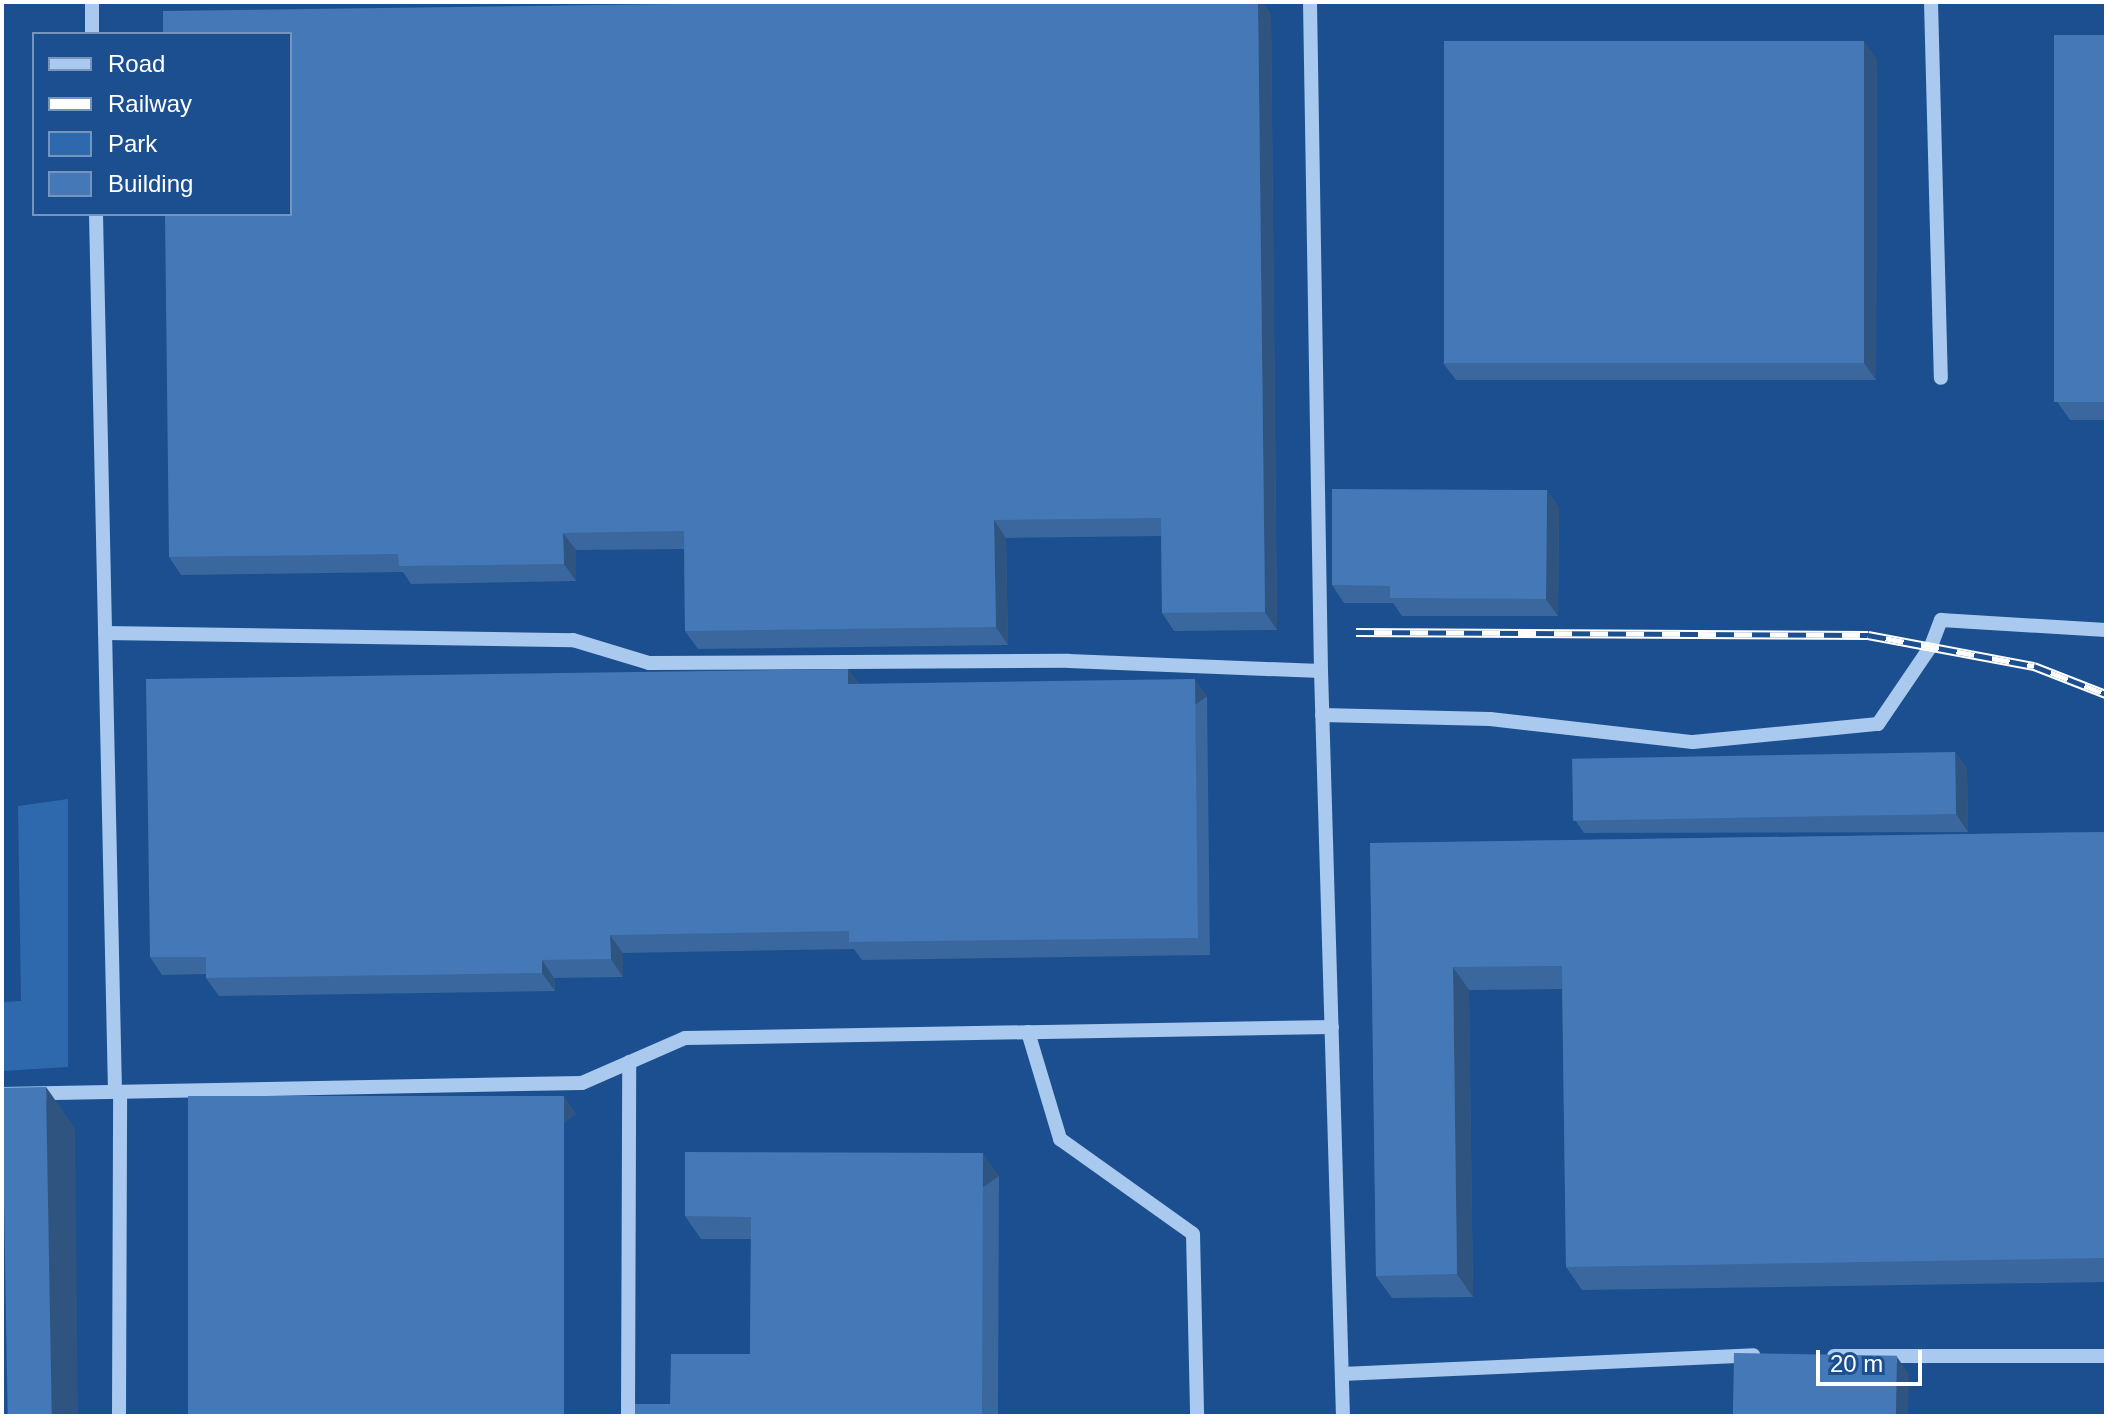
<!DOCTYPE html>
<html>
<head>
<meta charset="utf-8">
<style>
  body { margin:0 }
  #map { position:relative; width:2108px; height:1418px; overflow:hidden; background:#1b4f8f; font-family:Arial,sans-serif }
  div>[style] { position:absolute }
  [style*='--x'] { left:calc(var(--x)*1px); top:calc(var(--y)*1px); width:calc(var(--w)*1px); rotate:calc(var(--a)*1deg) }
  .green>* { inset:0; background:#2e69ad }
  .minor>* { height:14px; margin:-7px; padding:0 7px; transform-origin:7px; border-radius:7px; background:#a9c9ee }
  .rail>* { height:9px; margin-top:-4.5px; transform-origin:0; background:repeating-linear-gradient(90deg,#1b4f8f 0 18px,#fff 0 36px); box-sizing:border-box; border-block:2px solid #fff }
  .wall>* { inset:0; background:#3a679d }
  .shaded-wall>* { inset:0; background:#305480; transform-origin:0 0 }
  .building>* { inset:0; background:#4478b7; transform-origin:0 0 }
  span { translate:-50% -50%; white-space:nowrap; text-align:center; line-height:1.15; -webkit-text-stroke:6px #1b4f8f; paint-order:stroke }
  .frame { position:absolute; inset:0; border:4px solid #fff; pointer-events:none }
  .legend { position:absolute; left:32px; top:32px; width:260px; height:184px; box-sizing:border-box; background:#1b4f8f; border:2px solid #7695bc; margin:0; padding:10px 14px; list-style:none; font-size:24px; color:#fff }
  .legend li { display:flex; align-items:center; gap:16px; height:40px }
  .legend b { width:40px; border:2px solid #7695bc }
  .scale { position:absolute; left:1816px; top:1350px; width:106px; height:36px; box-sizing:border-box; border:4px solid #fff; border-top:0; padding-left:10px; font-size:24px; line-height:28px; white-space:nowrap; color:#fff; -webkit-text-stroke:6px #1b4f8f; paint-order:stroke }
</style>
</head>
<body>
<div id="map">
  <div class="green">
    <div style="clip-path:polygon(68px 799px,68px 1067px,2px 1071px,2px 1002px,21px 1001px,18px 806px)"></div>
  </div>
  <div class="minor">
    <div style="--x:92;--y:2;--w:32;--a:90"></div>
    <div style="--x:1310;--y:2;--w:669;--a:89.06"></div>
    <div style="--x:1321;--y:671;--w:745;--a:88.31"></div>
    <div style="--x:1931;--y:2;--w:376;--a:88.5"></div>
    <div style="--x:96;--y:214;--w:878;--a:88.76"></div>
    <div style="--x:105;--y:633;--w:468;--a:0.9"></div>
    <div style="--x:573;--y:640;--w:79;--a:16.8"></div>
    <div style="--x:649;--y:663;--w:420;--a:-0.3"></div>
    <div style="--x:1069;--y:661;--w:252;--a:2.3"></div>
    <div style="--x:1322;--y:715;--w:168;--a:1.4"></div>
    <div style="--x:1490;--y:719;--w:204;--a:6.5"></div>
    <div style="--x:1693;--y:742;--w:186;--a:-5.6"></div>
    <div style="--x:1878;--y:724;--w:94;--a:-55.8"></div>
    <div style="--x:1931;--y:646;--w:28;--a:-69"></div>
    <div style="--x:1941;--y:620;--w:165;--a:3.5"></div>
    <div style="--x:1028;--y:1032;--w:112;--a:73.3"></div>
    <div style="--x:1060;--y:1139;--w:163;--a:35.5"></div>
    <div style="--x:1193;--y:1234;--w:182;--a:88.7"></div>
    <div style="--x:2;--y:1094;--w:580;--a:-1.09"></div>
    <div style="--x:582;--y:1083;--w:112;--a:-23.6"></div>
    <div style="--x:685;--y:1038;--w:647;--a:-0.97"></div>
    <div style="--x:1834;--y:1356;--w:272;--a:0"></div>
    <div style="--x:1342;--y:1374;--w:412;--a:-2.6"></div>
    <div style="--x:119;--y:1416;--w:321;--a:-89.8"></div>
    <div style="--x:628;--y:1416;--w:354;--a:-89.8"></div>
  </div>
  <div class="rail">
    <div style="--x:1356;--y:632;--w:512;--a:0.34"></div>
    <div style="--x:1868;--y:635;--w:169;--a:10.6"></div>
    <div style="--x:2034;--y:666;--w:77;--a:21.3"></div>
  </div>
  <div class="wall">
    <div style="clip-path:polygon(1271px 14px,1277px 630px,1174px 631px,1162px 613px,1161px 536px,1006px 538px,1008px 645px,698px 649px,685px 631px,684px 549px,576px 550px,576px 581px,411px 584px,403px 572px,181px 575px,169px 557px)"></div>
    <div style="clip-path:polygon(2106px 35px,2106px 420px,2070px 420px,2058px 403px)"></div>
    <div style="clip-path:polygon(1877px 59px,1876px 380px,1456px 380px,1443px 363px)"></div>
    <div style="clip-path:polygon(1547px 490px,1559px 508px,1558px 616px,1402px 616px,1393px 603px,1344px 603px,1332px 585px)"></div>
    <div style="clip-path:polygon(848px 669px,859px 684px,1207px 696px,1210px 955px,862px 960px,854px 949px,623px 953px,623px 977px,554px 978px,555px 991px,219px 996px,206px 978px,206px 974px,162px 975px,150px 957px)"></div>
    <div style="clip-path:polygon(1955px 752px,1967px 769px,1968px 832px,1584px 833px,1572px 816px)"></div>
    <div style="clip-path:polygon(2106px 832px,2106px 1282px,1582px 1290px,1566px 1267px,1562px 989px,1469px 990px,1473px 1297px,1392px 1298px,1376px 1276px,1370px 843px)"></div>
    <div style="clip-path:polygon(999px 1176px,998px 1416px,635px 1416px,670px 1404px,750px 1354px,751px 1239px,701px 1239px,685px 1216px)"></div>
  </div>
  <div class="shaded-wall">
    <div style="clip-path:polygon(1258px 2px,1263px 2px,1271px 14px,1277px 630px,1265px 612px)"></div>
    <div style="clip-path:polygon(1864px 41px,1877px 59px,1876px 380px,1864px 363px)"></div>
    <div style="clip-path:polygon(1547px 490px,1559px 508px,1558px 616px,1546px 599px)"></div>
    <div style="clip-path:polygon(994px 520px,1006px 538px,1008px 645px,996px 627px)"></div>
    <div style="clip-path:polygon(563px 533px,576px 550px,576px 581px,564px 564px)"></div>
    <div style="clip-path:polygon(848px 669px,861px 686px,848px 684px)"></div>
    <div style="left:1195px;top:679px;width:21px;height:259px;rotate:55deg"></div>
    <div style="clip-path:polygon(1955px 752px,1967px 769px,1968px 832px,1956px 814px)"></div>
    <div style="clip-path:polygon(610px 935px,623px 953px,623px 977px,611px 959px)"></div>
    <div style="clip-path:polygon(542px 960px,554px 978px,555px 991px,542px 973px)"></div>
    <div style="clip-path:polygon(1453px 967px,1469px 990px,1473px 1297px,1457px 1274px)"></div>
    <div style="clip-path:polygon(46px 1087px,75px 1128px,78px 1416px,50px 1416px)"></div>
    <div style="left:564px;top:1096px;width:22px;height:320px;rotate:56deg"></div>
    <div style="left:983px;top:1153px;width:28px;height:263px;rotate:55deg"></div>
    <div style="clip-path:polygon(1897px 1357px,1909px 1374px,1908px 1416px,1895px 1416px)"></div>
  </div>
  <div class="building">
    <div style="clip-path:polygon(809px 2px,1258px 2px,1265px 612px,1162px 613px,1161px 518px,994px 520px,996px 627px,685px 631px,684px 531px,563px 533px,564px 564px,399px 566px,398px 554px,169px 557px,165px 214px,290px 214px,290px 34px,163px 34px,163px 11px)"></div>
    <div style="left:2106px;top:35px;width:367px;height:52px;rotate:90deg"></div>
    <div style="left:1444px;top:41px;width:420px;height:322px"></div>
    <div style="clip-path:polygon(1332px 489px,1547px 490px,1546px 599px,1390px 598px,1390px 586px,1332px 585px)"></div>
    <div style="clip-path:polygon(848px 669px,848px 684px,1195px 679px,1198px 938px,849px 942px,849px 931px,610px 935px,611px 959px,542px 960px,542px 973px,206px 978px,206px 957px,150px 957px,146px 679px)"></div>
    <div style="left:1955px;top:752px;width:62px;height:383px;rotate:89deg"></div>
    <div style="clip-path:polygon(2106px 832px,2106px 1258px,1566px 1267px,1562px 966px,1453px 967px,1457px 1274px,1376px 1276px,1370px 843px)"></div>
    <div style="left:46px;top:1087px;width:329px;height:44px;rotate:89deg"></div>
    <div style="left:564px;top:1096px;width:320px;height:376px;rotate:90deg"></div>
    <div style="clip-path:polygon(685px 1152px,983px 1153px,982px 1416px,635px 1416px,635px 1404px,670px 1404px,671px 1354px,750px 1354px,751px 1217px,685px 1216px)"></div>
    <div style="left:1734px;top:1353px;width:163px;height:63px;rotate:1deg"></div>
  </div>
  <div class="frame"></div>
  <ul class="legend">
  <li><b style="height:10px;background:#a9c9ee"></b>Road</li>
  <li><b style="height:10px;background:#fff"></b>Railway</li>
  <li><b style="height:22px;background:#2e69ad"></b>Park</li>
  <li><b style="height:22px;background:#4478b7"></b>Building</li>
  </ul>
  <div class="scale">20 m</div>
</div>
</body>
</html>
